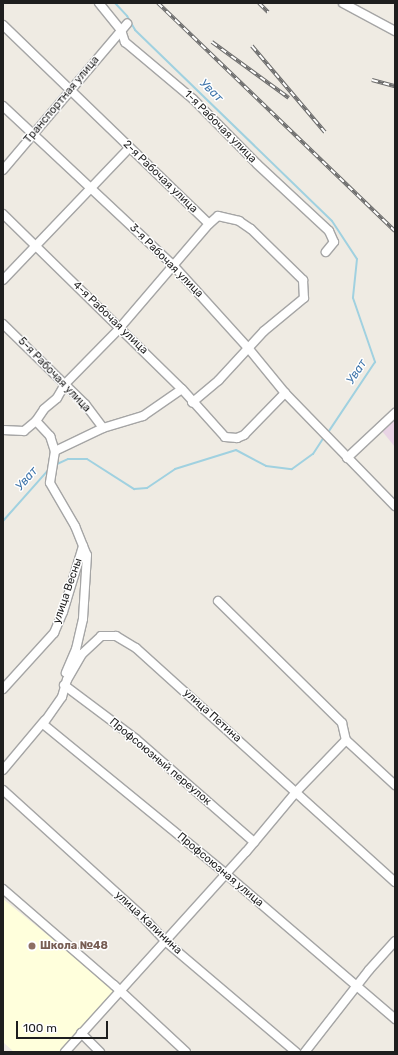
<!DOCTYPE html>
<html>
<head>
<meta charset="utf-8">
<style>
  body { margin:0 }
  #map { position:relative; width:398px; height:1055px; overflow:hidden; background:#efebe3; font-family:Rubik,sans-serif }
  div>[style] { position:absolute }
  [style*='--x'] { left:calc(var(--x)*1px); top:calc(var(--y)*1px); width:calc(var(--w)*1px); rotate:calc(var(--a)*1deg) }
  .industrial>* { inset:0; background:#e9d4e5 }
  .education>* { inset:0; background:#ffffdc }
  .stream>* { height:2px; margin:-1px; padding:0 1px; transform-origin:1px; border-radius:1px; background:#a0d1e0 }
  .roads { filter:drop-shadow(1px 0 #a5a5a5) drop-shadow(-1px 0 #a5a5a5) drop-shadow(0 1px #a5a5a5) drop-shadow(0 -1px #a5a5a5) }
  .minor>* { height:8px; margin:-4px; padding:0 4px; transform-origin:4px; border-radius:4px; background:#fff }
  .rail>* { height:3.5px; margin-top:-1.75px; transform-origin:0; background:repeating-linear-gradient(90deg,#fff 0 6px,#6c6c6c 0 12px); box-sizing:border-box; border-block:1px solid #6c6c6c }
  .dots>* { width:11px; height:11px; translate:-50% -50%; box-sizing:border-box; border:2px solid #fff; border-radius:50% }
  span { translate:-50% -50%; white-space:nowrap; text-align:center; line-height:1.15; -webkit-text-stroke:3px #fff; paint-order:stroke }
  .street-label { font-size:11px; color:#1e1e1e }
  .education-label { font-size:11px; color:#785e54; font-weight:700 }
  .left { translate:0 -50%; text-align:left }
  .water-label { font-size:12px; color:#4176ab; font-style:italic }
  .frame { position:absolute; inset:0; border:4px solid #1e1e1e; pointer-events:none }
  .scale { position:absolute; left:16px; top:1021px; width:92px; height:18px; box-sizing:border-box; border:2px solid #1e1e1e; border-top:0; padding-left:5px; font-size:12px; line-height:14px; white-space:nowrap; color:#1e1e1e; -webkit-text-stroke:3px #fff; paint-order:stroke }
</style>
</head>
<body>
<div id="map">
  <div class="industrial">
    <div style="clip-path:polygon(395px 419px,395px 447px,382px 431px)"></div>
  </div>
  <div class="education">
    <div style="clip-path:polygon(3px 899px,118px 992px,65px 1052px,14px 1052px,3px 1042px)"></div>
  </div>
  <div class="stream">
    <div style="--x:115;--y:3;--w:18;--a:47"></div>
    <div style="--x:127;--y:16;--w:16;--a:60"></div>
    <div style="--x:135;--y:30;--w:274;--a:44.1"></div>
    <div style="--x:332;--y:221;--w:45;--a:56.7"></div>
    <div style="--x:357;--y:259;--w:39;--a:96"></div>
    <div style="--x:353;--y:298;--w:68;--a:71"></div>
    <div style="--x:375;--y:362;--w:87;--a:123.7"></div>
    <div style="--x:55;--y:465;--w:14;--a:-25"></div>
    <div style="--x:68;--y:459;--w:19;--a:0"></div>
    <div style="--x:87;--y:459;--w:56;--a:32.6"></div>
    <div style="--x:134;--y:489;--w:13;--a:-4"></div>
    <div style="--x:147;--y:488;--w:34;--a:-34"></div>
    <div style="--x:175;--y:469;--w:64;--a:-17.3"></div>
    <div style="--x:236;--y:450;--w:34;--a:28"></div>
    <div style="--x:266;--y:466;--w:26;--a:7"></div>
    <div style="--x:292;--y:469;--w:26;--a:-36"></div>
    <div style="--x:313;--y:454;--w:20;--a:-57"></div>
    <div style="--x:3;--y:521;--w:71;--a:-48.4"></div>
  </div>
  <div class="roads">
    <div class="minor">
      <div style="--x:99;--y:3;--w:35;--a:51"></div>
      <div style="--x:121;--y:30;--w:13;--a:72"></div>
      <div style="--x:125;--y:42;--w:89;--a:40"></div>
      <div style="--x:193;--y:99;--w:91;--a:45.4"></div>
      <div style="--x:257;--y:164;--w:98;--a:42.9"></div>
      <div style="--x:329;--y:231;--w:12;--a:66"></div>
      <div style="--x:334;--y:242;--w:13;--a:129"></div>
      <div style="--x:343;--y:3;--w:59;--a:28.3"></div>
      <div style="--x:3;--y:25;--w:286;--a:44"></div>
      <div style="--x:209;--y:224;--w:12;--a:-42"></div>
      <div style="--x:218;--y:216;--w:22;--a:13"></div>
      <div style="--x:239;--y:221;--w:14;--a:34"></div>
      <div style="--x:251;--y:229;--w:73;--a:44.4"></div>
      <div style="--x:303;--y:280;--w:18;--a:87"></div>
      <div style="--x:304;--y:298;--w:52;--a:140.5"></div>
      <div style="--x:264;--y:331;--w:67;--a:132.6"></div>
      <div style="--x:219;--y:380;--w:35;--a:140"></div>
      <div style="--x:3;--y:106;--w:231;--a:43.1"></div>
      <div style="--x:172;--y:264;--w:115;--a:47.8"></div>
      <div style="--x:249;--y:349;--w:57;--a:50.7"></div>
      <div style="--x:285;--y:393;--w:158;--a:45.8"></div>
      <div style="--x:3;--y:170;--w:192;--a:-49.7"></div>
      <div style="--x:3;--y:214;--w:250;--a:44.4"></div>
      <div style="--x:182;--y:389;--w:64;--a:48.1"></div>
      <div style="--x:225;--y:437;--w:12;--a:5"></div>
      <div style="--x:237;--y:438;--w:8;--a:-23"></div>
      <div style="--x:244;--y:435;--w:59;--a:-45.7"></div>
      <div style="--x:3;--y:280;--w:182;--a:-46.3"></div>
      <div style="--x:3;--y:324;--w:115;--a:44.3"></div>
      <div style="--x:85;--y:404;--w:30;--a:53"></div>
      <div style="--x:36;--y:421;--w:21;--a:47"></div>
      <div style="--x:50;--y:436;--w:16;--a:72"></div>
      <div style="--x:55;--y:451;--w:32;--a:99"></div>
      <div style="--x:50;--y:483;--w:50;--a:59.8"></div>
      <div style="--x:75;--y:526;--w:31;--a:68"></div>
      <div style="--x:87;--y:555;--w:64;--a:93.6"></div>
      <div style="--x:83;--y:619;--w:31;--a:103"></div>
      <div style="--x:76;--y:649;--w:26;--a:113"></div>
      <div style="--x:3;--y:430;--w:21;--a:3"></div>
      <div style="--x:24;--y:431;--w:16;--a:-40"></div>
      <div style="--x:36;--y:421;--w:14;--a:-56"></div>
      <div style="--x:44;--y:409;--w:17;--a:-40"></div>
      <div style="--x:57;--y:398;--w:16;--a:-60"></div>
      <div style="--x:65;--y:384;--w:76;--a:-45.5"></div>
      <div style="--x:118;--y:330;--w:140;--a:-49.4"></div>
      <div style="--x:55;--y:451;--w:53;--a:-25.6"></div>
      <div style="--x:103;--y:428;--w:42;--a:-16.7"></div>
      <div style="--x:143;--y:416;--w:47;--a:-34.7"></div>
      <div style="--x:347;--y:458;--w:66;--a:-43.2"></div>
      <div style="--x:218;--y:601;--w:174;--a:44.5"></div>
      <div style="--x:342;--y:723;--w:17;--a:77"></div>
      <div style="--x:64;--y:685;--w:90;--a:36.9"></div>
      <div style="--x:136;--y:739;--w:157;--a:41.1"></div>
      <div style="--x:3;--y:689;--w:76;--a:-47.7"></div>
      <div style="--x:54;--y:633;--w:23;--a:-67"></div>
      <div style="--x:63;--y:612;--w:69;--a:-73.1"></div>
      <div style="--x:43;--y:724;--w:33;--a:-55"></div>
      <div style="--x:62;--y:697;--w:18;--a:-74"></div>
      <div style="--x:67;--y:680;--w:30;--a:-60"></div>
      <div style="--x:82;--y:654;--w:26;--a:-43"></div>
      <div style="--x:101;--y:636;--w:15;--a:0"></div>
      <div style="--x:116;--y:636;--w:23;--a:31"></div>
      <div style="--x:136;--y:648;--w:349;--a:42.1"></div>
      <div style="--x:43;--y:724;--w:237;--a:39.3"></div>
      <div style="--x:226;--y:874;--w:223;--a:40.6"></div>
      <div style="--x:346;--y:740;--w:67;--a:42.6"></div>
      <div style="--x:3;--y:770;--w:65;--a:-50"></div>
      <div style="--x:3;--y:790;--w:188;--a:42.2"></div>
      <div style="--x:142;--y:916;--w:34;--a:47"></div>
      <div style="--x:165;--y:941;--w:172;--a:40.3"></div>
      <div style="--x:3;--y:889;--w:147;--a:40.9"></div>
      <div style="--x:114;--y:985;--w:98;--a:42.9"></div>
      <div style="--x:81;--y:1033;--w:27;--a:45"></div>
      <div style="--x:65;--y:1052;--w:270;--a:-47.9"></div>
      <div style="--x:246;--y:852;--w:78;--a:-50.2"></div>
      <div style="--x:296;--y:792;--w:72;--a:-46.1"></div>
      <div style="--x:305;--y:1052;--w:104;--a:-52"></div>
      <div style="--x:369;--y:970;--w:39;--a:-48"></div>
    </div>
  </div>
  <div class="rail">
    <div style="--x:158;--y:3;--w:329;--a:43.9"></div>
    <div style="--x:259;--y:3;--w:13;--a:45"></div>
    <div style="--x:212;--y:42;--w:95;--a:36"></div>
    <div style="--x:252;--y:46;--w:113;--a:49.7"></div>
    <div style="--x:372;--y:80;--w:24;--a:15"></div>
  </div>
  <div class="dots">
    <div style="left:32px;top:946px;background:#8d6e63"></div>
  </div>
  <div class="street-label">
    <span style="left:62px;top:100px;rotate:-50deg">Транспортная улица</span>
    <span style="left:220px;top:127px;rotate:45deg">1-я Рабочая улица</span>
    <span style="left:160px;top:177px;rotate:44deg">2-я Рабочая улица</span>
    <span style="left:166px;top:261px;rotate:45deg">3-я Рабочая улица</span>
    <span style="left:110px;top:318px;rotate:44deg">4-я Рабочая улица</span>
    <span style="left:54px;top:375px;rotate:46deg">5-я Рабочая улица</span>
    <span style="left:68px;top:591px;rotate:-71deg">улица Весны</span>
    <span style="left:212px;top:716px;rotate:42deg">улица Петина</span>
    <span style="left:160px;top:762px;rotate:40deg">Профсоюзный переулок</span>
    <span style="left:220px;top:870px;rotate:40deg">Профсоюзная улица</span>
    <span style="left:148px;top:923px;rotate:43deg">улица Калинина</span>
  </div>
  <div class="education-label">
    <span class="left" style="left:40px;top:946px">Школа №48</span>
  </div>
  <div class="water-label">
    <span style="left:211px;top:91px;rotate:44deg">Уват</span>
    <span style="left:357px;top:372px;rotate:-57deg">Уват</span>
    <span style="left:27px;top:479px;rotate:-49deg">Уват</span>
  </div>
  <div class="frame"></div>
  <div class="scale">100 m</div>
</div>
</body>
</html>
